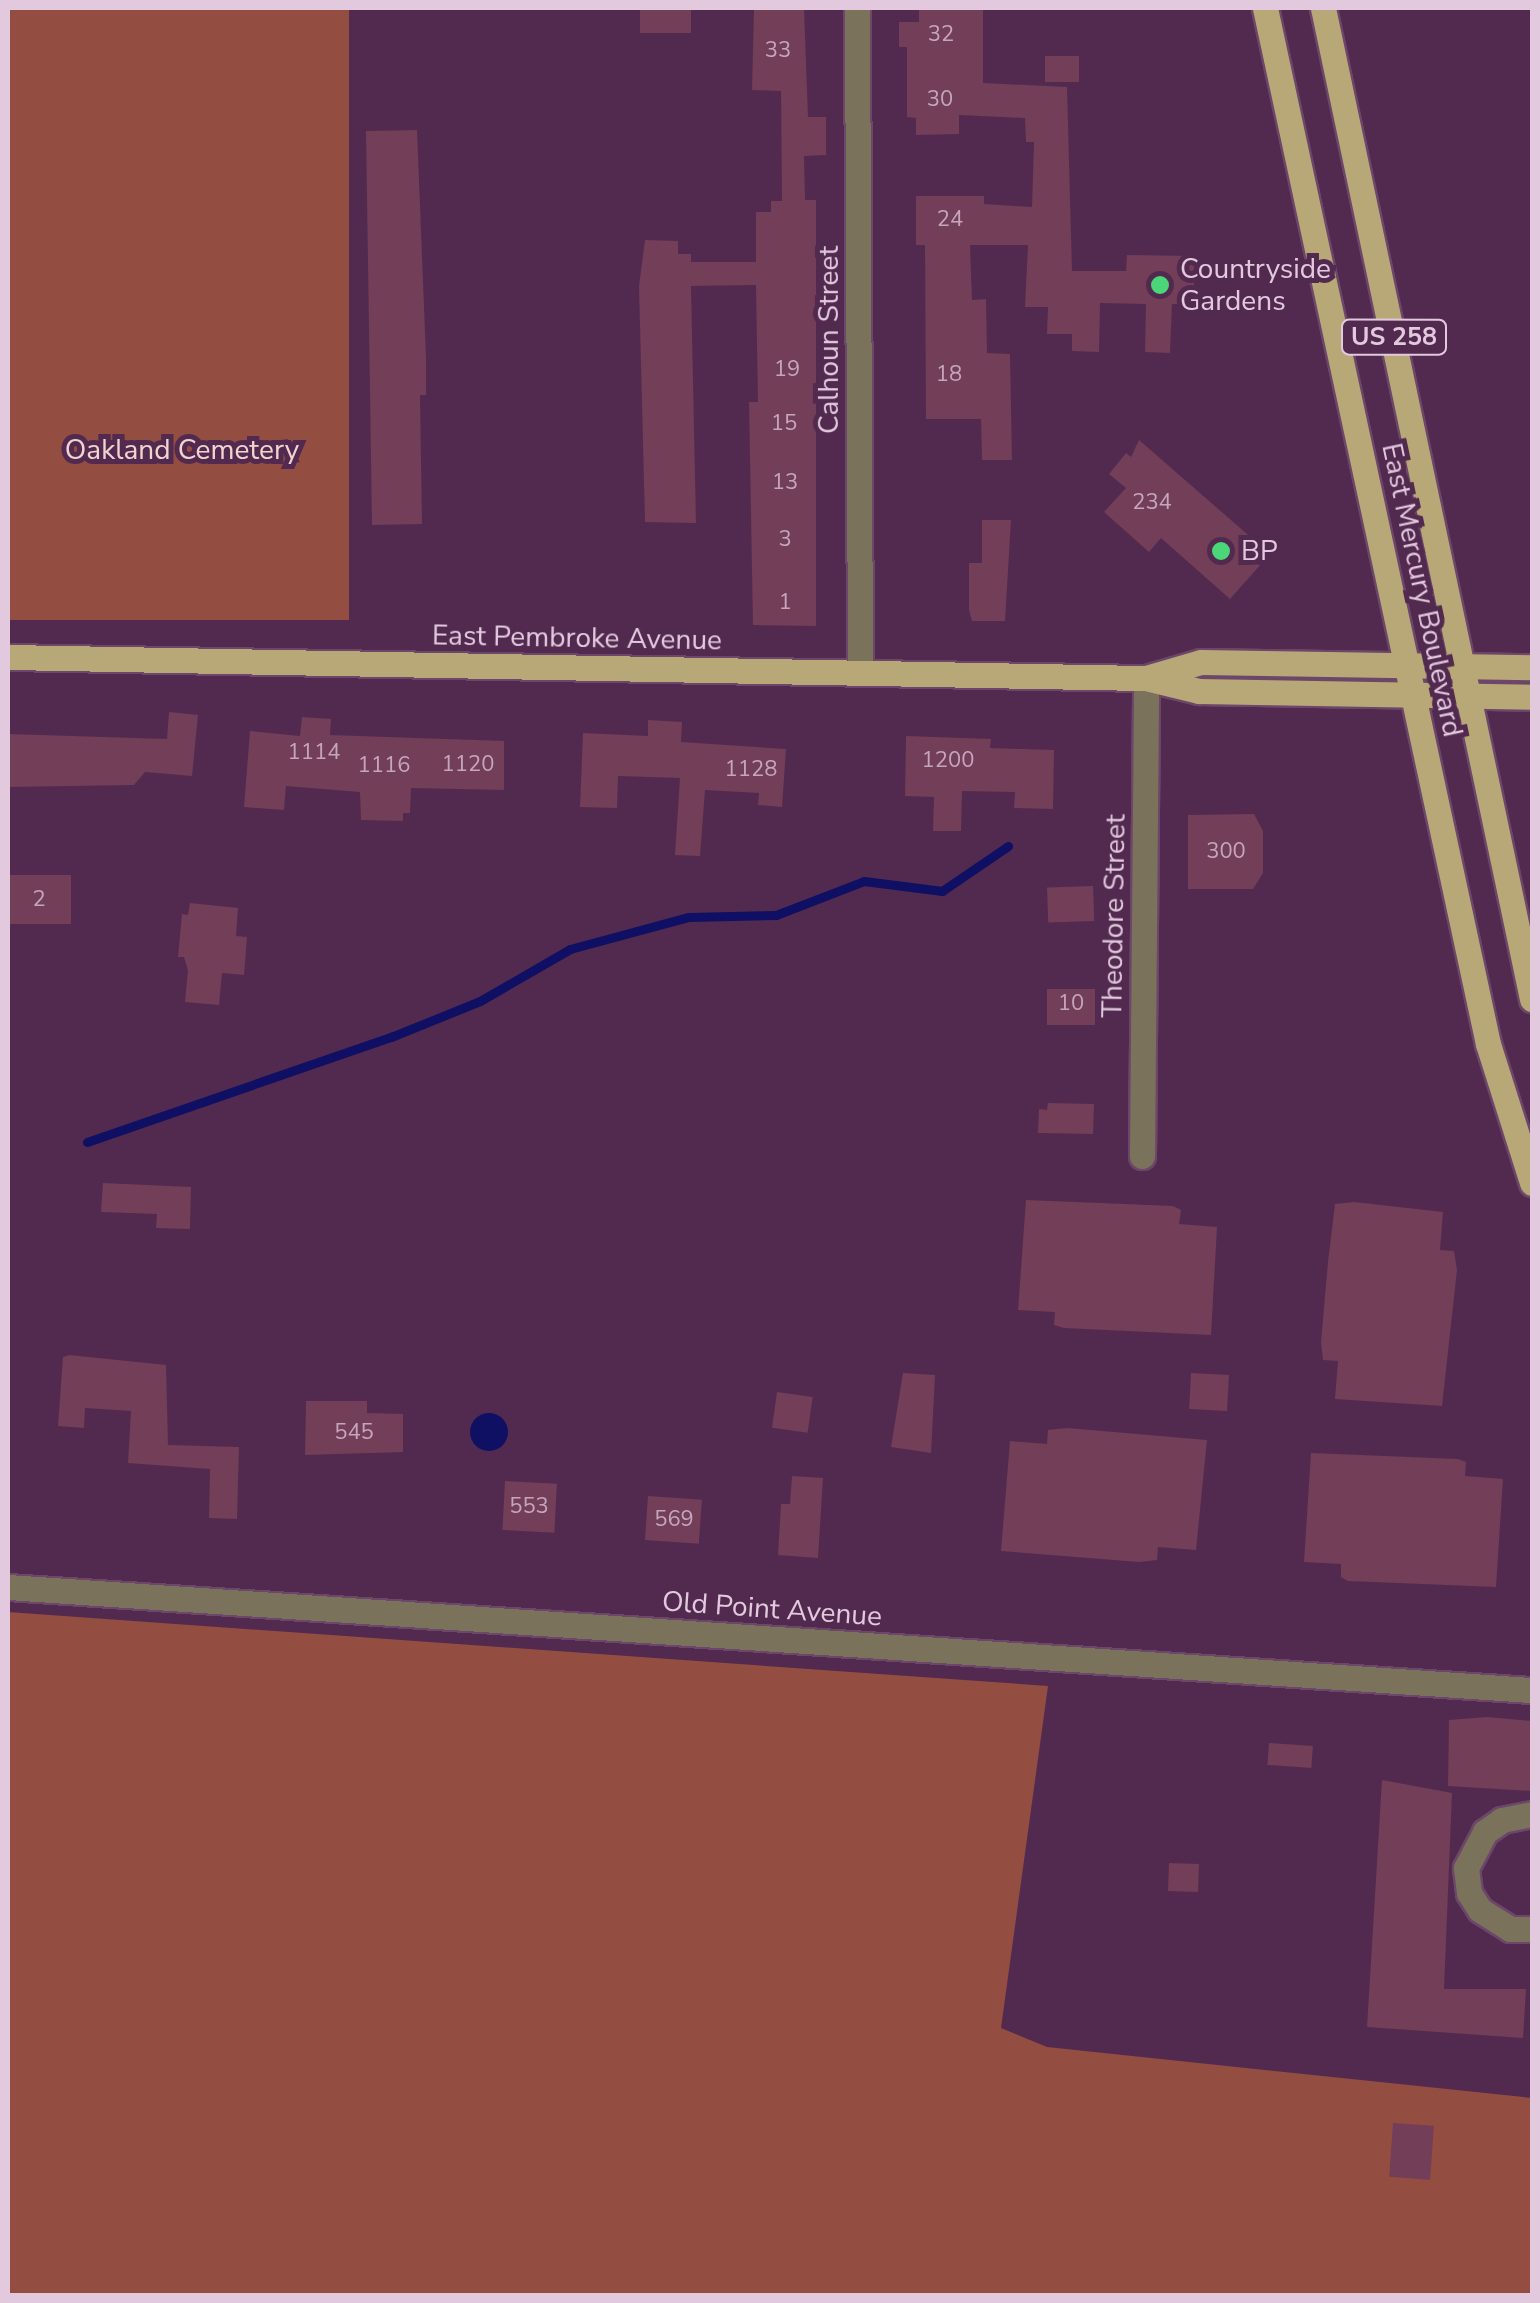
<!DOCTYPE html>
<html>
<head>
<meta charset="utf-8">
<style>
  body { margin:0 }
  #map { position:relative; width:1540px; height:2303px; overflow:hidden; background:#522a4f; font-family:"Nunito Sans",sans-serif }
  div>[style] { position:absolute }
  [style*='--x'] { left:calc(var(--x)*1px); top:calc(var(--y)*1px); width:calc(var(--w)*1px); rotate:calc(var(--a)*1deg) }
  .green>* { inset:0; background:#944d41; transform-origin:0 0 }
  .water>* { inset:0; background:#0f0f64 }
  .round { border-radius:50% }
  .stream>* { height:9px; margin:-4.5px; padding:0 4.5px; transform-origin:4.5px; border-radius:4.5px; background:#0f0f64 }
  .building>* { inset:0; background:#733e58; transform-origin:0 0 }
  .roads { filter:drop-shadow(2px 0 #6c4769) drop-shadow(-2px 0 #6c4769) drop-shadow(0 2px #6c4769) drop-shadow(0 -2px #6c4769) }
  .minor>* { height:25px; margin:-12.5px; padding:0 12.5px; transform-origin:12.5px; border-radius:12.5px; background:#7b725b }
  .major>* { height:25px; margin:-12.5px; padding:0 12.5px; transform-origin:12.5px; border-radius:12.5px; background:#b9a877 }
  .dots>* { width:28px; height:28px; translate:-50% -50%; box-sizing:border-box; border:5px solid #522a4f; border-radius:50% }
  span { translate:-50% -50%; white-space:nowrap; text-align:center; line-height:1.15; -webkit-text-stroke:10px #522a4f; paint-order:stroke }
  .number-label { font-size:22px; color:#c6a6bc }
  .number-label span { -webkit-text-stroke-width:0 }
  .shield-label span { padding:2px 8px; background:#522a4f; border:2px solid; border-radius:8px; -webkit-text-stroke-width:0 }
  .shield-label { font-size:25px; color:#e2c9de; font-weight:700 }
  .poi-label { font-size:28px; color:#e2c9de }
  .left { translate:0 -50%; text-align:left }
  .street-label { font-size:28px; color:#e2c9de }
  .park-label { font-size:28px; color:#f2d4cf }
  .frame { position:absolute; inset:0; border:10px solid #e2c9de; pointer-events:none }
</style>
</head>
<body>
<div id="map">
  <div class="green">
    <div style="left:8px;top:8px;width:341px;height:612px"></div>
    <div style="clip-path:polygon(8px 1612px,1048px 1686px,1001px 2028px,1047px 2047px,1532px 2098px,1532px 2295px,8px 2295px)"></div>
  </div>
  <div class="water">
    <div class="round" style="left:470px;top:1413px;width:38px;height:38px"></div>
  </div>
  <div class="stream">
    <div style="--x:87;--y:1142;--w:322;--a:-19.1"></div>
    <div style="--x:391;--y:1037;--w:96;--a:-22"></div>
    <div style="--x:480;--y:1001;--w:104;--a:-30"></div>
    <div style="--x:570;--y:949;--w:123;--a:-15.1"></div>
    <div style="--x:689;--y:917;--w:87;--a:-1.3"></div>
    <div style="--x:776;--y:915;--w:94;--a:-21.1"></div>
    <div style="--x:864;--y:881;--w:79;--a:7.3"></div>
    <div style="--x:942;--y:891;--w:80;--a:-34.3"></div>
  </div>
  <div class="building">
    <div style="left:640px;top:8px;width:51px;height:25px"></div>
    <div style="clip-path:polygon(754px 8px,804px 8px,808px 117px,826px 117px,826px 155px,804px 156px,805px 200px,816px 200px,816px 626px,753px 625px,749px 402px,758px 402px,756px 285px,691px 286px,696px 523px,645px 522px,639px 286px,645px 240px,678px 241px,678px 254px,691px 254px,691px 262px,756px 262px,756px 212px,771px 212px,771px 201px,782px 201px,781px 91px,752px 90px)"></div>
    <div style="clip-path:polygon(919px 8px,983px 8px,983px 83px,1067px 87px,1072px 271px,1126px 271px,1127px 255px,1194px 256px,1194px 304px,1172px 304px,1170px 353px,1145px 352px,1146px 304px,1100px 303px,1099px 352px,1072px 351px,1072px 334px,1047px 334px,1048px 307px,1025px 307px,1028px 245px,970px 245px,972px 300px,986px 299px,987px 353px,1010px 354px,1012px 460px,982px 460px,981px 419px,926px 419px,925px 245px,916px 245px,916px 196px,984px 196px,984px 204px,1032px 207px,1034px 142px,1026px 142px,1025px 118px,959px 115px,959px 134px,916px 135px,916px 118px,907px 117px,907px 47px,899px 47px,899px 22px,919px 22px)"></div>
    <div style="left:1079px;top:56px;width:26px;height:34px;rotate:90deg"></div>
    <div style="clip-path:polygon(417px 130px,426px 357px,426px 395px,420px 395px,422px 524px,372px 525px,366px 131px)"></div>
    <div style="clip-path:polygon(1139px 440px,1270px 554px,1230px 599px,1161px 538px,1149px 552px,1104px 512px,1126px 488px,1109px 474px,1126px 453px,1131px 457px)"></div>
    <div style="clip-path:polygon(982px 520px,1011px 520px,1005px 621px,972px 621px,969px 610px,969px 563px,982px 563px)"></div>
    <div style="clip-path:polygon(169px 712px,198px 715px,192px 776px,145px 772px,134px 785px,8px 787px,8px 734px,167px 739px)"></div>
    <div style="clip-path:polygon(302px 717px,331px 719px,330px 735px,504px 741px,504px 790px,411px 788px,410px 813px,403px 813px,403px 821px,361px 820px,360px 792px,286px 786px,284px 810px,244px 807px,250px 731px,300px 736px)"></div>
    <div style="clip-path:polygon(648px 720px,682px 722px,681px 742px,786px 749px,782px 807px,758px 805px,759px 793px,705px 790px,700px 856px,675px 855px,680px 778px,618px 776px,617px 808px,580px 807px,583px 733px,648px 736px)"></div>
    <div style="clip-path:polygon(906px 736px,991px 739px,990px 748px,1054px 750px,1053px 809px,1014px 808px,1015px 792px,962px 791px,961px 831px,933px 831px,934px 797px,905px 796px)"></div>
    <div style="clip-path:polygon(1254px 814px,1263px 831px,1263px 873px,1253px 889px,1188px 889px,1188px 815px)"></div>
    <div style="left:71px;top:875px;width:49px;height:63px;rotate:90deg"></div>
    <div style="left:1093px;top:886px;width:35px;height:46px;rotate:88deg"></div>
    <div style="clip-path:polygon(190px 903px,238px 908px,236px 936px,247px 937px,244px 975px,222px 973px,219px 1005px,185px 1002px,188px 970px,184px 957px,178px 957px,182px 914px,188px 915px)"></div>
    <div style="left:1047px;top:989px;width:48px;height:36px"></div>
    <div style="clip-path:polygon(1048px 1103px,1094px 1104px,1093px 1134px,1038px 1133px,1039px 1109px,1047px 1110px)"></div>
    <div style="clip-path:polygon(103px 1183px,191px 1187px,190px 1229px,156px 1228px,157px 1214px,101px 1212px)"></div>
    <div style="clip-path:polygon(1026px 1200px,1173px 1206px,1181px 1210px,1179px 1224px,1217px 1227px,1211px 1335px,1064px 1328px,1054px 1325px,1055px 1312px,1018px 1310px)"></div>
    <div style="clip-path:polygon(1354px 1202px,1443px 1212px,1440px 1250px,1454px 1251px,1457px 1270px,1442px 1406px,1335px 1399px,1338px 1361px,1323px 1360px,1321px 1342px,1328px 1262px,1335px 1204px)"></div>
    <div style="clip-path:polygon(69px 1355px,166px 1365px,168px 1445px,239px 1447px,237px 1519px,209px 1518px,210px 1469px,128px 1463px,131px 1411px,85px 1408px,84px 1428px,58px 1426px,63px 1357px)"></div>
    <div style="clip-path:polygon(903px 1373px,935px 1375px,931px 1453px,891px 1447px)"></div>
    <div style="left:1191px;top:1373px;width:38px;height:36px;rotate:3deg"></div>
    <div style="left:777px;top:1392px;width:36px;height:36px;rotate:8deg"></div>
    <div style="clip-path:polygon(306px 1401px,367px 1401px,367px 1413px,403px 1414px,403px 1452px,305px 1455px)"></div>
    <div style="clip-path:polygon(1067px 1428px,1207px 1440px,1196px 1550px,1158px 1547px,1157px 1560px,1139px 1562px,1001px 1551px,1010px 1441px,1047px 1444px,1048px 1430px)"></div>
    <div style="clip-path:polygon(1311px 1453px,1458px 1459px,1466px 1462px,1465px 1476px,1503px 1479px,1496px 1587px,1348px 1581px,1341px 1577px,1341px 1564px,1304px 1562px)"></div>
    <div style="clip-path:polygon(792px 1476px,823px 1478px,818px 1558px,778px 1555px,781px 1504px,790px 1504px)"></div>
    <div style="left:505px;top:1481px;width:52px;height:49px;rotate:3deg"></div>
    <div style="left:648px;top:1496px;width:54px;height:44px;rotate:4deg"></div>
    <div style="clip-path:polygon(1487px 1717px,1532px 1721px,1532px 1791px,1448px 1786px,1449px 1720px)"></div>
    <div style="left:1269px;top:1743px;width:44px;height:22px;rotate:4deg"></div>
    <div style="clip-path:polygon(1382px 1780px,1452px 1793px,1444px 1989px,1526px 1989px,1523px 2038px,1367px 2027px)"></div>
    <div style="left:1169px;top:1863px;width:30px;height:28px;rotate:2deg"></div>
    <div style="left:1393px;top:2123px;width:41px;height:54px;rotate:4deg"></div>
  </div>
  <div class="roads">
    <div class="minor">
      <div style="--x:857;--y:8;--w:664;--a:89.74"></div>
      <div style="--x:1142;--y:1156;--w:478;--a:-89.5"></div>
      <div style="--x:8;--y:1587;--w:1527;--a:3.87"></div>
      <div style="--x:1532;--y:1814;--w:31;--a:169"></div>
      <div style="--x:1502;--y:1820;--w:21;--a:145"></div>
      <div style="--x:1485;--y:1832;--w:41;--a:117.8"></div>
      <div style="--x:1466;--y:1868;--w:25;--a:83"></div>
      <div style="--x:1469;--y:1893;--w:20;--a:57"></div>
      <div style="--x:1480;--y:1910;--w:36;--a:32"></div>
      <div style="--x:1510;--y:1929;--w:22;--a:0"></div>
    </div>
    <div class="major">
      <div style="--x:1265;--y:8;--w:1060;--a:77.85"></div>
      <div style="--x:1488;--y:1044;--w:146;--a:72.4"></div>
      <div style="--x:1323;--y:8;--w:1013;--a:78.09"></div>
      <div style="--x:8;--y:657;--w:1138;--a:1.06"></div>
      <div style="--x:1146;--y:678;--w:55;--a:13.8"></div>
      <div style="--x:1199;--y:691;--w:333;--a:1"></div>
      <div style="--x:1146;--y:678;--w:57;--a:-16.2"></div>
      <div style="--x:1201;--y:662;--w:331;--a:0.9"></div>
    </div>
  </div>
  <div class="dots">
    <div style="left:1160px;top:285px;background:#4bd677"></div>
    <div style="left:1221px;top:551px;background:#4bd677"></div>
  </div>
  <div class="number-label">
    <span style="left:941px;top:35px">32</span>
    <span style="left:778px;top:51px">33</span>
    <span style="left:940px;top:100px">30</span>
    <span style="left:950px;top:220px">24</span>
    <span style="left:787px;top:370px">19</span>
    <span style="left:949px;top:375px">18</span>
    <span style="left:784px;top:424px">15</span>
    <span style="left:785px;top:483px">13</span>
    <span style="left:1152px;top:503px">234</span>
    <span style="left:785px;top:540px">3</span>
    <span style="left:785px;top:603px">1</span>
    <span style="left:314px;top:753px">1114</span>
    <span style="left:948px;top:761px">1200</span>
    <span style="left:468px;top:765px">1120</span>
    <span style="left:384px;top:766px">1116</span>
    <span style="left:751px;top:770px">1128</span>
    <span style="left:1226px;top:852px">300</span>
    <span style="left:39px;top:900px">2</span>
    <span style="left:1071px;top:1004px">10</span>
    <span style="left:354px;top:1433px">545</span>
    <span style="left:529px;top:1507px">553</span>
    <span style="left:674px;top:1520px">569</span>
  </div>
  <div class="shield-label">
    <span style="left:1394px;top:337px">US 258</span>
  </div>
  <div class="poi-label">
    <span class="left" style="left:1180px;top:285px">Countryside<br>Gardens</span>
    <span class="left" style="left:1241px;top:551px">BP</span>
  </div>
  <div class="street-label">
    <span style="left:829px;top:340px;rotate:-90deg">Calhoun Street</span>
    <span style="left:1422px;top:590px;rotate:78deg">East Mercury Boulevard</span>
    <span style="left:577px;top:638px;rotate:1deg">East Pembroke Avenue</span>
    <span style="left:1114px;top:916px;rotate:-89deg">Theodore Street</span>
    <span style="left:772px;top:1609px;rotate:4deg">Old Point Avenue</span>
  </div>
  <div class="park-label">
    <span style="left:182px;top:450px">Oakland Cemetery</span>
  </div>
  <div class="frame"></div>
</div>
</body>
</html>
